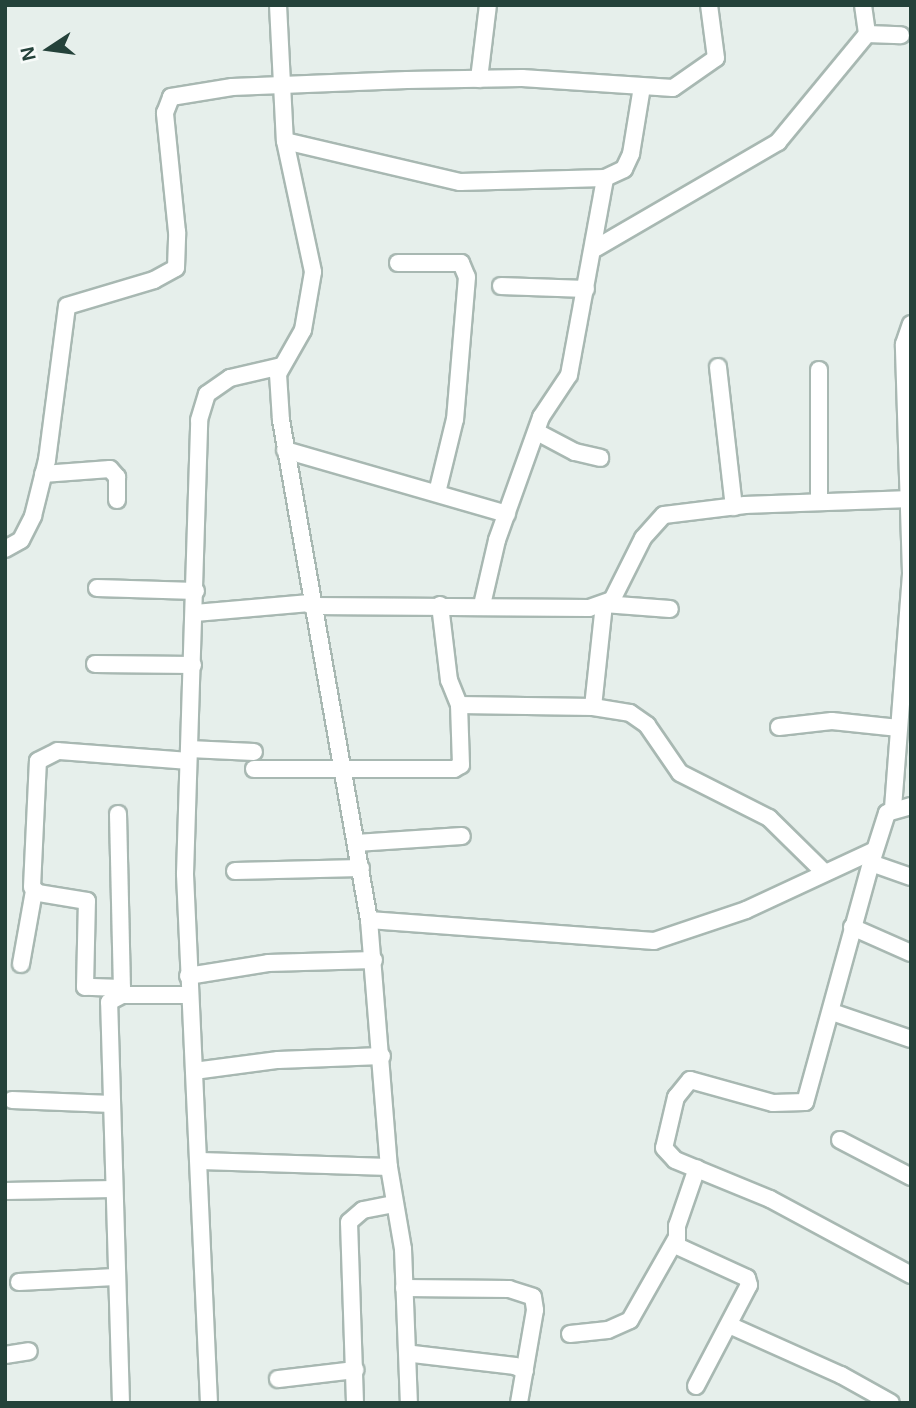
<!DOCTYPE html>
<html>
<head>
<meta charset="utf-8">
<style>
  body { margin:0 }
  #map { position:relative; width:916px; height:1408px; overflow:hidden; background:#e6efeb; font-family:Helvetica,sans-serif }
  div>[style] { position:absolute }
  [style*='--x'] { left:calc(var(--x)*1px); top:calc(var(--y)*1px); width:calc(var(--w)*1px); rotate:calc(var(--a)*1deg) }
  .roads { filter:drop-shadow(2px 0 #a8b8b2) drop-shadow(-2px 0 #a8b8b2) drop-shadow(0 2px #a8b8b2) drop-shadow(0 -2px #a8b8b2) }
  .minor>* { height:16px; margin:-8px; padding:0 8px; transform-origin:8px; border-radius:8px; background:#fff }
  span { translate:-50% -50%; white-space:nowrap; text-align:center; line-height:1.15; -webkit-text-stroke:7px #f7fbf9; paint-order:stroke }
  .frame { position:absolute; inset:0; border:7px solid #24423a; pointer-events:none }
  .north { position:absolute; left:14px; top:14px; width:70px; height:70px; -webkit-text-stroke:5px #f7fbf9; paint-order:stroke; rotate:257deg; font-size:19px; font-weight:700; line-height:28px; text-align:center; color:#24423a }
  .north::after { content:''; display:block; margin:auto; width:24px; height:32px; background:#24423a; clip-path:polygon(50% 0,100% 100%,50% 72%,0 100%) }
</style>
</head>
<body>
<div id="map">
  <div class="roads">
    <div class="minor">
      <div style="--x:278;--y:5;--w:136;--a:87.1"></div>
      <div style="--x:285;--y:141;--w:134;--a:77.9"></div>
      <div style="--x:313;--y:272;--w:59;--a:99.8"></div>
      <div style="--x:303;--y:330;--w:51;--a:119.6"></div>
      <div style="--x:278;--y:374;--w:46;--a:86.3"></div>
      <div style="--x:281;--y:420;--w:508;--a:80.02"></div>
      <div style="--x:369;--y:920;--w:248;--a:85.4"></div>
      <div style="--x:389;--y:1167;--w:83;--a:80.3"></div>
      <div style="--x:403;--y:1249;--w:154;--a:87.8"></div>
      <div style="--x:863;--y:5;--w:29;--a:82"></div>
      <div style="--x:867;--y:34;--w:34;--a:2"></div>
      <div style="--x:479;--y:79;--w:75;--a:-83.1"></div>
      <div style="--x:285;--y:141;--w:180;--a:13.2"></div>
      <div style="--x:460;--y:182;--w:145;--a:-1.6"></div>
      <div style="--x:605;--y:178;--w:21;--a:-25"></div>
      <div style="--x:624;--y:169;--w:17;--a:-65"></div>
      <div style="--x:631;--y:154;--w:68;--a:-80.7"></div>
      <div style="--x:596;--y:248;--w:211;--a:-30.2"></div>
      <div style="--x:778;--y:142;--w:140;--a:-50.5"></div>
      <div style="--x:398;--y:263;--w:63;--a:0"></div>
      <div style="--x:461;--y:263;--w:15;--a:67"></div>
      <div style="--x:467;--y:277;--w:143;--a:94.8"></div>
      <div style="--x:455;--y:419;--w:76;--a:103.7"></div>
      <div style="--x:501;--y:286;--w:85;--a:2"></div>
      <div style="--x:718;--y:367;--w:141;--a:83.5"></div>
      <div style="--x:537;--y:432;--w:43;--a:27.8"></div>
      <div style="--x:575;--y:452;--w:26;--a:13"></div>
      <div style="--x:285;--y:450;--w:231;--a:16.1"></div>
      <div style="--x:43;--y:474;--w:67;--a:-4.3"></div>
      <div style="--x:110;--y:469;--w:11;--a:49"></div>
      <div style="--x:117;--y:477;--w:23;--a:90"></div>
      <div style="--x:819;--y:502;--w:132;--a:-90"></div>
      <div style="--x:5;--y:549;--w:18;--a:-29"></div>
      <div style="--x:21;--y:540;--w:27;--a:-63"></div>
      <div style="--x:33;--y:516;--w:58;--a:-76"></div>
      <div style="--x:47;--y:460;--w:155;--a:-82.6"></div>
      <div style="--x:67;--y:306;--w:91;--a:-16.6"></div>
      <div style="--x:154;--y:280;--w:25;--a:-29"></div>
      <div style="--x:176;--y:268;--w:36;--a:-88"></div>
      <div style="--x:177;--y:232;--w:120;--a:-95.8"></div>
      <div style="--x:165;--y:113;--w:17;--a:-69"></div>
      <div style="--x:171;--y:97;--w:62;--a:-9.3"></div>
      <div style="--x:232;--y:87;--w:175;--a:-2.3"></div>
      <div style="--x:407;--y:80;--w:115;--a:-1"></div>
      <div style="--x:522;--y:78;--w:151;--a:3.8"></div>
      <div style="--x:673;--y:88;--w:52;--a:-34.9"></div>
      <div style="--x:716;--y:58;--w:53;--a:-97.5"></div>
      <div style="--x:97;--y:588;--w:99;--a:1.7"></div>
      <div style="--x:440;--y:605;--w:76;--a:83.2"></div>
      <div style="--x:449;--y:680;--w:27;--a:68"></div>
      <div style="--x:459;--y:705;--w:134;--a:0.9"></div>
      <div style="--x:593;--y:707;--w:37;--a:9"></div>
      <div style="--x:630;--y:713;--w:21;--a:35"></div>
      <div style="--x:647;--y:725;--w:58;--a:55.5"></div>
      <div style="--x:680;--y:773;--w:100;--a:26.8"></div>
      <div style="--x:769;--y:818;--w:78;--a:44.5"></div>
      <div style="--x:482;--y:605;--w:67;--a:-77"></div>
      <div style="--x:497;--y:540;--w:131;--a:-70.3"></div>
      <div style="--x:541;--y:417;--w:50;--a:-56.3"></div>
      <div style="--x:569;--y:375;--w:200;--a:-79.6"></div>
      <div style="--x:311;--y:606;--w:278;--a:0.4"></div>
      <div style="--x:589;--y:608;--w:24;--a:-19"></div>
      <div style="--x:612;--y:600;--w:69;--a:-63.4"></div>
      <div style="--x:643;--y:538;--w:31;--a:-48"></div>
      <div style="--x:664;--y:515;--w:82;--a:-7"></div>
      <div style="--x:745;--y:505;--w:165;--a:-2.1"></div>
      <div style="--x:195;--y:613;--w:115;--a:-5"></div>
      <div style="--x:95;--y:664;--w:98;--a:0.6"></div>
      <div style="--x:593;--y:707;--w:104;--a:-83.9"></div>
      <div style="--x:604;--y:604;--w:66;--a:4.3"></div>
      <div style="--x:779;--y:727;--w:53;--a:-6.5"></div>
      <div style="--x:832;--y:721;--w:67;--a:6"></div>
      <div style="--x:189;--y:749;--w:65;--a:2.6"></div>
      <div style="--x:254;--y:769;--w:200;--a:0"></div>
      <div style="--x:454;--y:769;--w:8;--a:-30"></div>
      <div style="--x:461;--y:765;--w:60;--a:-91.9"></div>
      <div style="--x:911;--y:806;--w:25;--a:164"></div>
      <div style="--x:887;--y:813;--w:52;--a:107.7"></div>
      <div style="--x:871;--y:863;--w:42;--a:19.3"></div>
      <div style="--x:893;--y:808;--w:236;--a:-85.6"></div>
      <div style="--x:911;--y:573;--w:229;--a:-91.8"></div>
      <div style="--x:904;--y:344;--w:21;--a:-71"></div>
      <div style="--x:118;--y:814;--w:181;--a:88.7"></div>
      <div style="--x:356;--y:843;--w:106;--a:-3.8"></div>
      <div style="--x:871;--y:863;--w:248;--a:105.4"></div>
      <div style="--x:805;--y:1102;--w:32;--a:178"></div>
      <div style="--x:773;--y:1103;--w:86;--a:-164.5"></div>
      <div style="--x:690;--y:1080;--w:22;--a:129"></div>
      <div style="--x:676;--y:1097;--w:52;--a:103.2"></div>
      <div style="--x:664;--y:1148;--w:16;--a:47"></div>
      <div style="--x:675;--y:1160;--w:103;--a:22.3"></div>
      <div style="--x:770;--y:1199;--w:160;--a:28.3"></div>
      <div style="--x:235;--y:871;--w:126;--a:-1.4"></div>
      <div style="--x:369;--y:920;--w:286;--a:4.2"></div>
      <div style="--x:654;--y:941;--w:97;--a:-18.6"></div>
      <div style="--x:746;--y:910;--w:140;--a:-24.9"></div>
      <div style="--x:852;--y:927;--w:64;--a:23.8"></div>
      <div style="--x:21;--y:964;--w:74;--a:-79.9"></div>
      <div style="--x:188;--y:976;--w:81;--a:-9.2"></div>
      <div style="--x:268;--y:963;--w:106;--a:-1.6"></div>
      <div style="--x:122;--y:988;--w:37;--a:-178"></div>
      <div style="--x:85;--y:987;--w:86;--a:-88.7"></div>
      <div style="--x:87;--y:901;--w:50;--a:-170.7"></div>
      <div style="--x:38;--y:893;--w:8;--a:-135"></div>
      <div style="--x:32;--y:887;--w:126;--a:-87.3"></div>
      <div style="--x:38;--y:761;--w:22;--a:-27"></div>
      <div style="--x:58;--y:751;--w:130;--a:4.4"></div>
      <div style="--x:832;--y:1012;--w:83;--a:18.9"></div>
      <div style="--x:194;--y:1071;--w:85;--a:-7.5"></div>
      <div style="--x:278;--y:1060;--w:104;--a:-2.2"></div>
      <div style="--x:12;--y:1100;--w:100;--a:2.3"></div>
      <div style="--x:840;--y:1140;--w:80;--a:27.5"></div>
      <div style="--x:201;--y:1161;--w:188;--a:1.8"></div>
      <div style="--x:5;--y:1191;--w:109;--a:-1.1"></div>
      <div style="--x:19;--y:1282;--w:96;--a:-3"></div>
      <div style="--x:404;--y:1288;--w:105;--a:0.5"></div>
      <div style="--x:509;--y:1289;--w:25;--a:18"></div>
      <div style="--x:533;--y:1297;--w:13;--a:81"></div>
      <div style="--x:535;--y:1310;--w:94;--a:99.8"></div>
      <div style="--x:729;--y:1325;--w:123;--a:24.1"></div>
      <div style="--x:841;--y:1375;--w:57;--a:29.2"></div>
      <div style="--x:570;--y:1334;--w:38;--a:-6"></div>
      <div style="--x:608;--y:1330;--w:24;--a:-24"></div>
      <div style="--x:630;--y:1320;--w:93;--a:-60.4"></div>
      <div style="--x:413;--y:1354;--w:103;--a:6.7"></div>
      <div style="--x:515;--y:1366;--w:11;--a:27"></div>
      <div style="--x:5;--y:1355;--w:24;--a:-9"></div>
      <div style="--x:278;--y:1379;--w:78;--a:-6.7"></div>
      <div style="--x:696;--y:1386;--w:114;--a:-62.3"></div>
      <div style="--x:749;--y:1285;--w:7;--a:-106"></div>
      <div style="--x:747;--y:1278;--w:77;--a:-155.4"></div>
      <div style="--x:677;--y:1246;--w:20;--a:-90"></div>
      <div style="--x:677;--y:1226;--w:61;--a:-71"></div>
      <div style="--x:121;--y:1403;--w:401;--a:-91.7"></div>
      <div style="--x:109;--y:1002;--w:15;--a:-28"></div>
      <div style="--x:122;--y:995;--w:66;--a:0"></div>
      <div style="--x:209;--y:1403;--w:530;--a:-92.6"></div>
      <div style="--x:185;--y:874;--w:454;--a:-88.2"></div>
      <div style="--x:199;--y:420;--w:27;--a:-73"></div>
      <div style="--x:207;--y:394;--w:28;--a:-35"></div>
      <div style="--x:230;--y:378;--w:53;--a:-13"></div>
      <div style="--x:355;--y:1403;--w:181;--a:-91.9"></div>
      <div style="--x:349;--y:1222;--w:18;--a:-41"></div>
      <div style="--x:363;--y:1210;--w:32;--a:-11"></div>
    </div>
  </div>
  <div class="frame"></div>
  <div class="north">N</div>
</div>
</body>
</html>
